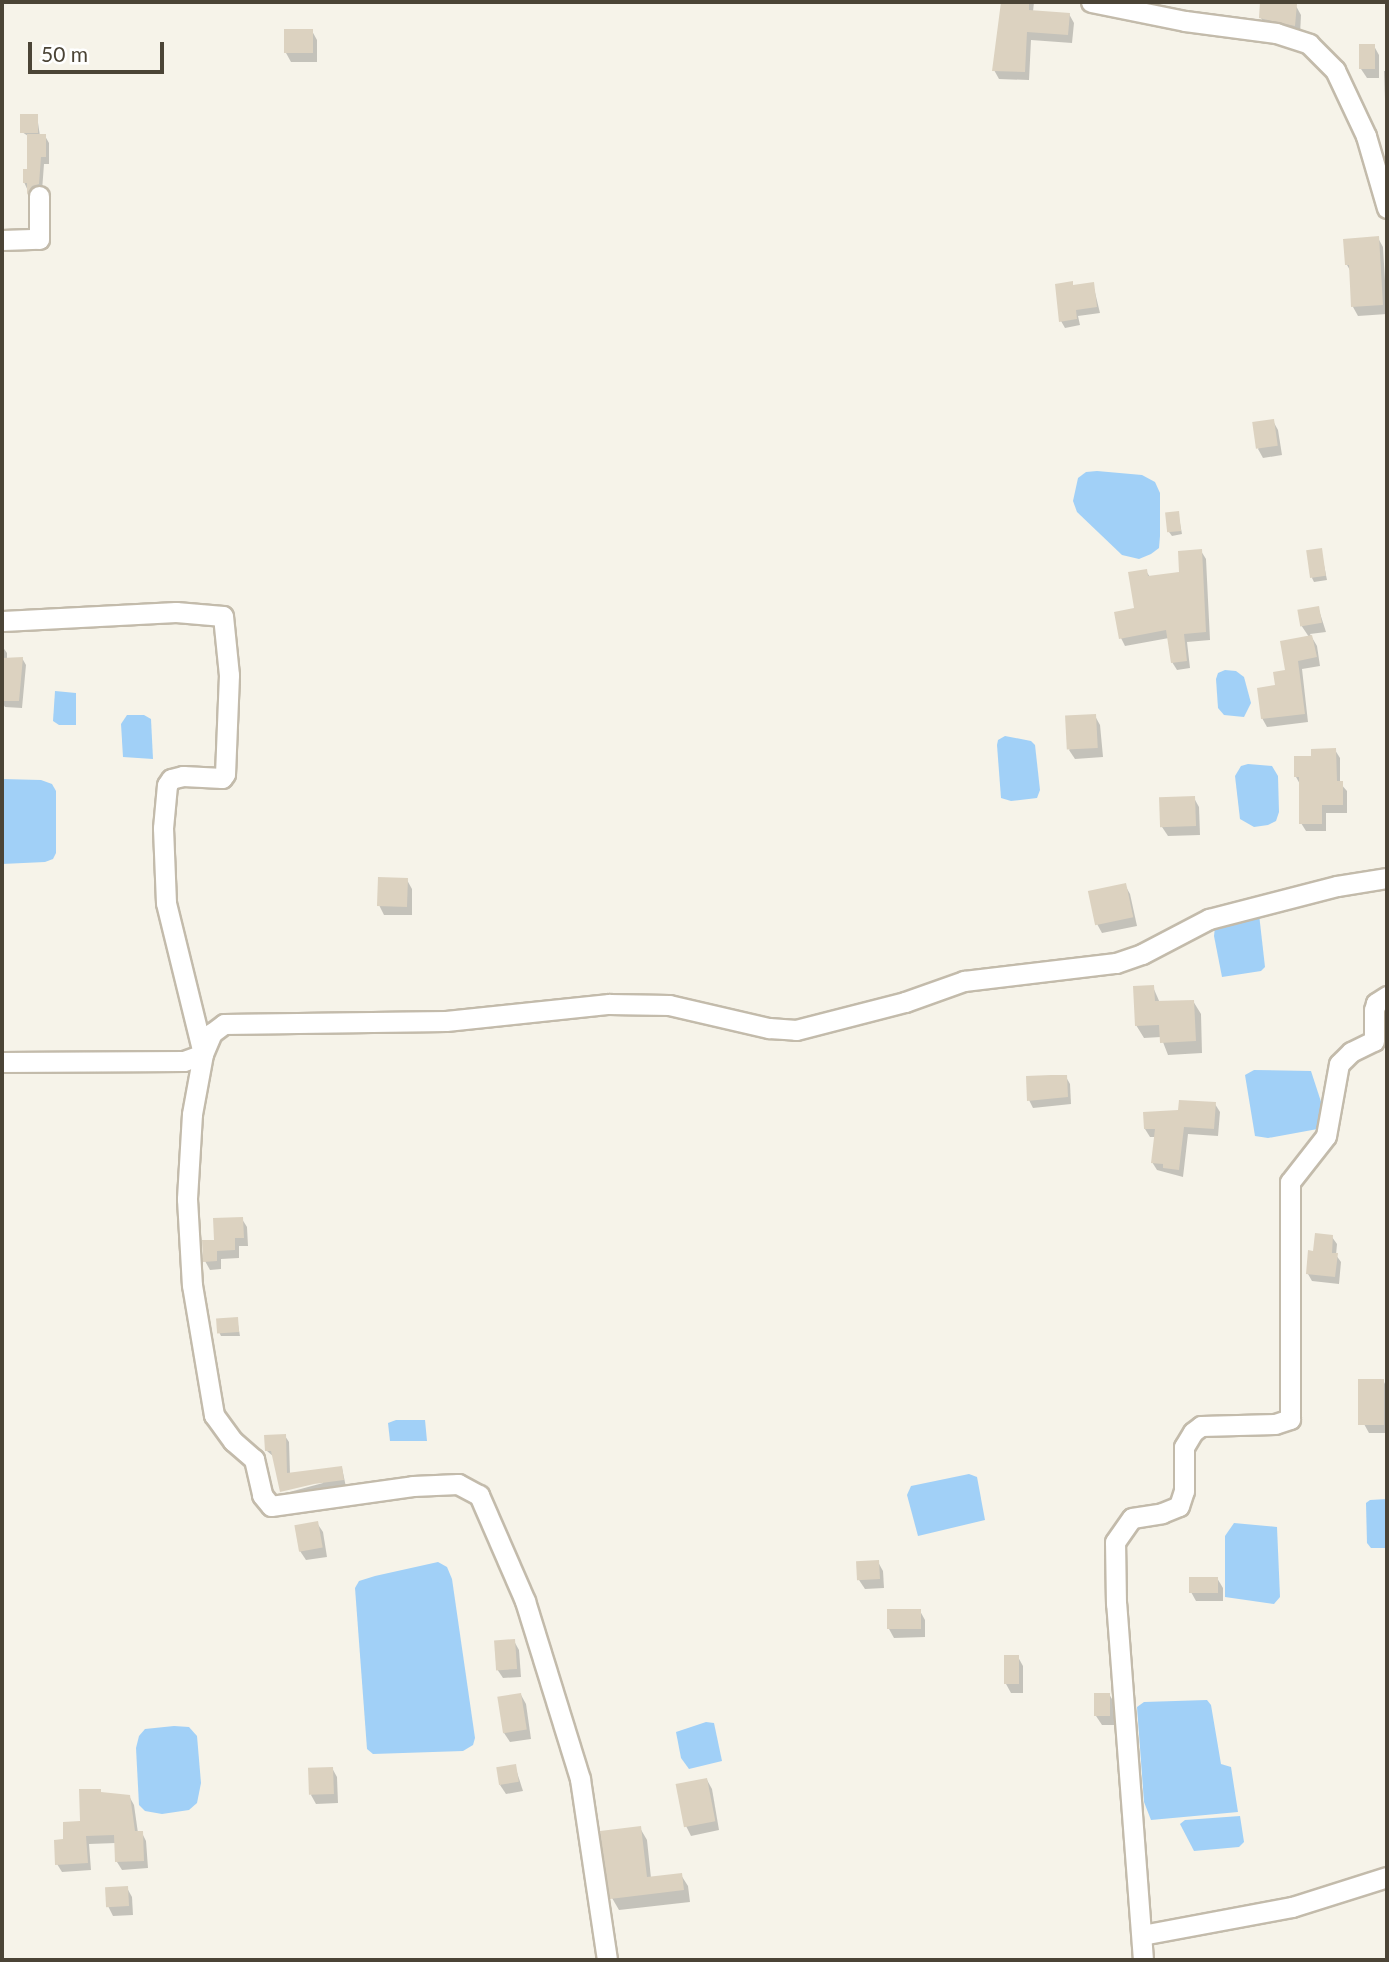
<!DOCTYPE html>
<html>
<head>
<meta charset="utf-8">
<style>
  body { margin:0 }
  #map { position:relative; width:1389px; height:1962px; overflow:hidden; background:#f6f3e9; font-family:Lato,sans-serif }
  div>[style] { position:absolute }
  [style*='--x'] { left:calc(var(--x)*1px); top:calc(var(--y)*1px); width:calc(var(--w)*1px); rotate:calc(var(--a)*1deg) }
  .water>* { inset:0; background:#a1d0f7 }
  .shadow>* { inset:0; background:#0003 }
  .building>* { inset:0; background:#dcd2c0; transform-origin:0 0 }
  .roads { filter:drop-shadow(2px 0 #c3bbab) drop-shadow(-2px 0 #c3bbab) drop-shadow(0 2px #c3bbab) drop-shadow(0 -2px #c3bbab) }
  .minor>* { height:19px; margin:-9.5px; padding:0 9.5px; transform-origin:9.5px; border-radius:9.5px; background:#fff }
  span { translate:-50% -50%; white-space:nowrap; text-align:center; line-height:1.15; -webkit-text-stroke:6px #fff; paint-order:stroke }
  .frame { position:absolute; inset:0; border:4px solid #4b4436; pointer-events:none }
  .scale { position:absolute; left:28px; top:42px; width:136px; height:32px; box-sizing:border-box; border:4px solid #4b4436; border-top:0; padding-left:9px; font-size:21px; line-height:24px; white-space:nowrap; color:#4b4436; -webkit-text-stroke:5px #fff; paint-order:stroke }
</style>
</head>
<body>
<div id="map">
  <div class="water">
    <div style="clip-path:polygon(1097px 471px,1142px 475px,1155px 482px,1160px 493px,1160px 536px,1159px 548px,1151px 554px,1139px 559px,1122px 555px,1077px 512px,1073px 501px,1078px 478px,1086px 472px)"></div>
    <div style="clip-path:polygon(1225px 670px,1236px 671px,1244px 677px,1251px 703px,1244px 717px,1224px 715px,1218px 708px,1216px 679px,1218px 673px)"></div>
    <div style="clip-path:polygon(55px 691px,76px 693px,76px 725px,59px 725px,53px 721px)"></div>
    <div style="clip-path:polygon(127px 715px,144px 715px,151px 719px,153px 759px,123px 757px,121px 724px)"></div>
    <div style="clip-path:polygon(1005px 736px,1031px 741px,1035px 745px,1040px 790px,1037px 798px,1011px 801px,1001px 798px,997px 745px,998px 740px)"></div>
    <div style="clip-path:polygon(1248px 764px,1272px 766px,1278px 776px,1279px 812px,1276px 821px,1268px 825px,1254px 827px,1240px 819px,1235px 776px,1241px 766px)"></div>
    <div style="clip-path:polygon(2px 779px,41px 780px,52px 784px,56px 791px,56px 853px,53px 859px,45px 862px,2px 864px)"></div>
    <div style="clip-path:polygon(1259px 914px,1265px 967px,1261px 971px,1222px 977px,1214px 936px,1215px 927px)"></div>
    <div style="clip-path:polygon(1254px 1070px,1311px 1071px,1325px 1114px,1323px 1128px,1268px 1138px,1255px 1136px,1245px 1075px)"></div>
    <div style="clip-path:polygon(396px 1420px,425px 1420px,427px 1441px,390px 1441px,388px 1423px)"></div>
    <div style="clip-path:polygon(969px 1474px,977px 1477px,985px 1520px,918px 1536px,907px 1495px,911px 1486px)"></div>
    <div style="clip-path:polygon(1387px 1499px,1387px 1548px,1371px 1548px,1367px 1543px,1366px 1503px,1370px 1500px)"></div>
    <div style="clip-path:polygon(1234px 1523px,1277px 1527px,1280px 1597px,1274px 1604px,1225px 1597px,1225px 1536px)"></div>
    <div style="clip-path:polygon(438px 1562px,447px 1567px,452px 1579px,475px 1738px,473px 1745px,463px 1751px,373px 1754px,367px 1749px,355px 1588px,359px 1581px,375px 1576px)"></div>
    <div style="clip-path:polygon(1207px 1700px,1211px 1705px,1221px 1764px,1231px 1767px,1238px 1812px,1151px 1820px,1144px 1802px,1137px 1707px,1144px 1702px)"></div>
    <div style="clip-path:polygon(706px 1722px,714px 1723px,722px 1761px,689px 1769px,681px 1758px,676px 1732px)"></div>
    <div style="clip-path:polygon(174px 1726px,189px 1727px,197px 1736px,201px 1783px,197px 1803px,189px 1810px,162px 1814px,145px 1811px,139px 1805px,136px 1748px,139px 1736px,145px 1729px)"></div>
    <div style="clip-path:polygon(1240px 1816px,1244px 1842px,1239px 1847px,1194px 1851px,1180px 1824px,1185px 1820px)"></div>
  </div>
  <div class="shadow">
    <div style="clip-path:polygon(1003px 2px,1034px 2px,1033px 12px,1069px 14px,1074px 23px,1072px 43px,1031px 40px,1029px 80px,999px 79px,994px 70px)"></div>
    <div style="clip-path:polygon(1296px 6px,1301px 15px,1300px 35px,1266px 27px,1261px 18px)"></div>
    <div style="clip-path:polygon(312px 31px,317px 40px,317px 62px,291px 62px,286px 53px)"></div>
    <div style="clip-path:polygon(1374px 46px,1379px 55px,1379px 78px,1367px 78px,1361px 69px)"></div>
    <div style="clip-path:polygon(1384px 71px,1387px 71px,1387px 103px,1385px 99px)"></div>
    <div style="clip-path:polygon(37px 116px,40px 136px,45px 136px,49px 143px,49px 164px,44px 164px,42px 191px,32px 200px,24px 182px,28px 171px,28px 136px,22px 132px)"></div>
    <div style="clip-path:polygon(1378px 238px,1383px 247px,1387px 314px,1358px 316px,1353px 307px,1351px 272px,1347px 265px)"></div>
    <div style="clip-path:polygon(1093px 284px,1100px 313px,1078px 316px,1080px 325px,1065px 328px,1061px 321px,1074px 287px)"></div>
    <div style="clip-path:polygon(1273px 421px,1278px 430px,1282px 455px,1263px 458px,1258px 449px)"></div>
    <div style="clip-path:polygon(1178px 513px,1182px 534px,1172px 536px,1169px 532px)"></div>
    <div style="clip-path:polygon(1321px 550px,1327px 580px,1314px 582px,1312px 578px)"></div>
    <div style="clip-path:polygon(1201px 551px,1206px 559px,1210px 640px,1187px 642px,1190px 668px,1177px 670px,1172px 662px,1169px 638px,1125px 646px,1121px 638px,1136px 610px,1146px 571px,1150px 577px,1181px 573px)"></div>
    <div style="clip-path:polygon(1318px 607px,1326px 632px,1310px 634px,1317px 646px,1320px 666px,1302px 669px,1308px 722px,1267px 727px,1262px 718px,1277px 687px,1309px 637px,1301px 625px)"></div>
    <div style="clip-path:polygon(2px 646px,7px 653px,7px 659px,22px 658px,26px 665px,22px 708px,5px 707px,2px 702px)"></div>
    <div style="clip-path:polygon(1095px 716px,1100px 725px,1103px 757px,1075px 759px,1069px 750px)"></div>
    <div style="clip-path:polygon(1335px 750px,1340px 758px,1340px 783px,1347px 791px,1347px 813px,1326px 813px,1326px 831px,1306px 831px,1301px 823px,1301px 786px,1296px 777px)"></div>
    <div style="clip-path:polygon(1194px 798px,1199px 807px,1200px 835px,1168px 836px,1162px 827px)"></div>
    <div style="clip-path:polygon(407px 880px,412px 889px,412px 915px,384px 915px,379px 905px)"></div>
    <div style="clip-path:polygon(1125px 885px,1130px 894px,1137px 926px,1102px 933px,1097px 924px)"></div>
    <div style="clip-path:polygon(1153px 987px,1160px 1003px,1193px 1001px,1201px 1014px,1202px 1053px,1168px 1055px,1161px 1037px,1144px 1038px,1136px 1025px)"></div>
    <div style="clip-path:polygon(1066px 1077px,1070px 1084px,1071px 1104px,1033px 1108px,1029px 1100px)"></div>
    <div style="clip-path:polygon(1215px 1104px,1220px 1112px,1218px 1136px,1188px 1134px,1183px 1177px,1157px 1170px,1152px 1162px,1156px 1137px,1150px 1137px,1145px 1129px,1180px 1111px)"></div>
    <div style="clip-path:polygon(242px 1219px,247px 1227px,248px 1246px,239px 1246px,239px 1258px,221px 1259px,221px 1269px,210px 1270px,205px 1261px,216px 1241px)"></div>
    <div style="clip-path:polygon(1332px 1237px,1337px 1244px,1336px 1255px,1341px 1262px,1339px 1284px,1312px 1281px,1308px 1274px,1314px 1253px)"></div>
    <div style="clip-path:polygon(237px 1319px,240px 1336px,221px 1336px,219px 1332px)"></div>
    <div style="clip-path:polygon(1383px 1380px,1387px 1388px,1387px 1433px,1369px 1433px,1364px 1424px)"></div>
    <div style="clip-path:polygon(285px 1436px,289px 1442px,290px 1474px,342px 1468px,346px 1487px,285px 1498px,282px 1494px,323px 1483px,322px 1480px,281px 1490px,274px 1457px,267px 1451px)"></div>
    <div style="clip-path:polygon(317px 1523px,323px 1532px,327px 1557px,306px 1560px,300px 1551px)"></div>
    <div style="clip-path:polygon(878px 1562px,883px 1571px,884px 1588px,865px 1589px,859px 1580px)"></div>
    <div style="clip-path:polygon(1217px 1578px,1223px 1588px,1223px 1601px,1196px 1601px,1191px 1592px)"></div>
    <div style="clip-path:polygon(920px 1611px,925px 1620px,925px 1637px,894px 1638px,889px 1629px)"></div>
    <div style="clip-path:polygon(514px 1641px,519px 1650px,521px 1677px,503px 1678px,497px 1669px)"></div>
    <div style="clip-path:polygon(1018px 1657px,1023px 1666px,1023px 1693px,1011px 1693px,1006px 1684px)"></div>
    <div style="clip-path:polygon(1109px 1694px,1115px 1704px,1116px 1725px,1102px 1725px,1096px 1716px)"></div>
    <div style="clip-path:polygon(521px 1695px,526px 1704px,531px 1739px,510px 1742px,504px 1733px)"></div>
    <div style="clip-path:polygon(515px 1766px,523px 1791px,506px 1794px,500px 1785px)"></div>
    <div style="clip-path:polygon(332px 1768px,337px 1777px,338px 1803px,316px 1804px,311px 1795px)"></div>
    <div style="clip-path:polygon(707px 1780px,712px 1789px,719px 1830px,691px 1836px,686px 1826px)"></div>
    <div style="clip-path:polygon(102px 1794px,129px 1796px,134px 1805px,138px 1833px,142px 1833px,146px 1841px,148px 1868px,122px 1870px,117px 1862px,116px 1843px,89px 1844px,91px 1870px,62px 1872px,57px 1864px,65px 1841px)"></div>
    <div style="clip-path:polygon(640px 1828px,647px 1840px,651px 1878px,681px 1875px,688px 1886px,690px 1902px,619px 1910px,612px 1898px)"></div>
    <div style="clip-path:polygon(127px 1888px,132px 1897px,133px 1915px,113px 1916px,108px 1906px)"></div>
  </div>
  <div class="building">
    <div style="clip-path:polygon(1001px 2px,1029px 2px,1029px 10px,1070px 13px,1068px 35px,1027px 32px,1025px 72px,992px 71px)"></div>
    <div style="clip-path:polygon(1260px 2px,1297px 4px,1295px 26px,1259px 18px)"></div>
    <div style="left:284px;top:29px;width:29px;height:24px"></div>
    <div style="left:1375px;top:44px;width:25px;height:16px;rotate:90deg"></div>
    <div style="left:20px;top:114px;width:18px;height:19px"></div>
    <div style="clip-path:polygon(27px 134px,46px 134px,46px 157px,41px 157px,39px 184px,32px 186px,27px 195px,27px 183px,23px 183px,23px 169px,27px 169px)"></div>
    <div style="clip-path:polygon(1379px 236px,1383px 305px,1351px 307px,1349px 265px,1345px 265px,1343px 239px)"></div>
    <div style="clip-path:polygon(1073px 281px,1073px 285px,1094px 282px,1097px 307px,1076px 310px,1077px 319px,1059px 322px,1055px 284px)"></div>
    <div style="left:1274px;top:419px;width:27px;height:22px;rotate:82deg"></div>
    <div style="left:1179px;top:511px;width:20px;height:14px;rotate:84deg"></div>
    <div style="left:1322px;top:548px;width:28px;height:16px;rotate:82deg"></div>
    <div style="clip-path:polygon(1202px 549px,1206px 632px,1184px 634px,1187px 661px,1171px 663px,1166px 630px,1119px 639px,1114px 612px,1134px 608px,1128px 572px,1147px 569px,1148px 576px,1179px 572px,1178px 551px)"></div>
    <div style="left:1319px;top:606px;width:17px;height:22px;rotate:80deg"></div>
    <div style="clip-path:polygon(1312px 635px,1317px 657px,1298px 661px,1305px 714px,1261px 719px,1257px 688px,1275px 685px,1273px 672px,1285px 670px,1280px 641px)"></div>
    <div style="clip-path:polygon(23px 657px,19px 701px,2px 701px,2px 658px)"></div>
    <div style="left:1096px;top:714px;width:34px;height:31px;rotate:87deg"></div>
    <div style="clip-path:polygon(1336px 748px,1337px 781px,1343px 781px,1343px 805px,1322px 805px,1322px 824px,1299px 824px,1299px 777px,1294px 777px,1294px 756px,1311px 756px,1311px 749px)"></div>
    <div style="left:1195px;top:796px;width:30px;height:36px;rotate:88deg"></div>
    <div style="left:378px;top:877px;width:30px;height:29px;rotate:2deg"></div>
    <div style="left:1126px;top:883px;width:35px;height:39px;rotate:78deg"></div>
    <div style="clip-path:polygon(1154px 985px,1155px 1001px,1194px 1000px,1196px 1041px,1160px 1043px,1159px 1025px,1135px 1026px,1133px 986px)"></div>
    <div style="clip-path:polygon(1051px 1075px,1067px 1075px,1068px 1097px,1027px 1101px,1026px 1076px)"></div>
    <div style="clip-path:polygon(1179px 1100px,1216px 1102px,1214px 1129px,1184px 1127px,1179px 1170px,1163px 1168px,1163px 1164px,1151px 1163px,1155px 1129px,1144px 1129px,1143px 1112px,1178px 1110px)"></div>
    <div style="clip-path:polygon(243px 1217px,244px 1238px,235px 1238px,235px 1250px,217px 1251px,217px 1261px,203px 1262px,202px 1240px,214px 1240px,213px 1218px)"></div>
    <div style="clip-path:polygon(1315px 1233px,1333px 1235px,1332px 1253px,1338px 1253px,1335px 1277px,1306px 1274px,1308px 1250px,1313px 1251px)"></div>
    <div style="left:238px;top:1317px;width:15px;height:22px;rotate:86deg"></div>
    <div style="left:1358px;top:1379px;width:26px;height:46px"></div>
    <div style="clip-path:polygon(286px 1434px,287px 1473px,342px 1466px,344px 1480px,314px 1484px,280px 1492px,271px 1451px,265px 1451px,264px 1435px)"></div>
    <div style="left:318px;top:1521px;width:27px;height:24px;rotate:80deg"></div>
    <div style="left:879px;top:1560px;width:19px;height:23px;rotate:87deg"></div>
    <div style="left:1189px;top:1577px;width:29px;height:16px"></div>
    <div style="left:887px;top:1609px;width:34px;height:20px"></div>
    <div style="left:515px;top:1639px;width:30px;height:21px;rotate:86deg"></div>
    <div style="left:1004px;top:1655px;width:15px;height:29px"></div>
    <div style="left:521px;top:1693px;width:37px;height:24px;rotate:81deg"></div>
    <div style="left:1094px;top:1693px;width:16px;height:23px"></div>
    <div style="left:516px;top:1764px;width:18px;height:20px;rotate:81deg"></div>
    <div style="left:333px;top:1767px;width:27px;height:25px;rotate:88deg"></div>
    <div style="left:707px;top:1778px;width:44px;height:32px;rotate:79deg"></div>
    <div style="clip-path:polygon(79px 1789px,101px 1789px,101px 1792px,130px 1795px,135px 1831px,143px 1831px,144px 1861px,115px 1862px,114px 1835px,86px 1836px,88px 1863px,55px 1865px,54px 1840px,63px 1839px,63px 1822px,80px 1821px)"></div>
    <div style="clip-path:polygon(641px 1826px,647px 1877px,682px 1873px,684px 1890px,610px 1899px,600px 1831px)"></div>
    <div style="left:128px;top:1886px;width:20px;height:23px;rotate:87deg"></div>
  </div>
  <div class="roads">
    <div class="minor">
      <div style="--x:1091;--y:2;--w:96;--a:11.4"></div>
      <div style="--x:1185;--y:21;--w:92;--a:7.5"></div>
      <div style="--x:1276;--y:33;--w:35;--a:18"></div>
      <div style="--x:1309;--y:44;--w:37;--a:45"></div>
      <div style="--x:1335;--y:70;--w:73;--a:64.8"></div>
      <div style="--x:1366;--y:136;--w:75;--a:73.7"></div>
      <div style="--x:2;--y:240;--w:37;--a:-2"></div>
      <div style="--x:39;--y:239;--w:43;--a:-90"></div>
      <div style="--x:3;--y:621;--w:173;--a:-3"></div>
      <div style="--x:176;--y:612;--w:47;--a:4.9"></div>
      <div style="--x:223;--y:616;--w:59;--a:84.2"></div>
      <div style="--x:229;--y:675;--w:99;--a:92.3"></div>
      <div style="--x:225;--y:774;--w:5;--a:127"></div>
      <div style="--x:222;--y:778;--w:39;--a:-177"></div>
      <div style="--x:183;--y:776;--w:12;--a:166"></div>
      <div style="--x:171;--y:779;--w:7;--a:124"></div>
      <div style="--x:167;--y:785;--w:43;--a:95.3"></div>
      <div style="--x:163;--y:828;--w:75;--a:87.7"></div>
      <div style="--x:166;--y:903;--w:155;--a:76.2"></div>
      <div style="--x:203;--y:1054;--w:61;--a:100.4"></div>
      <div style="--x:192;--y:1114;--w:85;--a:93.4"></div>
      <div style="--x:187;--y:1199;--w:86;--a:86.7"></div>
      <div style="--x:192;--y:1285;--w:132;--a:80.4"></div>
      <div style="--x:214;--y:1415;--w:32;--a:54"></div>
      <div style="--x:233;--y:1441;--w:28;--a:41"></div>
      <div style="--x:254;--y:1459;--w:37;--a:77"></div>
      <div style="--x:262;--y:1495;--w:14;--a:51"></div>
      <div style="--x:271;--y:1506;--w:143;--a:-8"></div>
      <div style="--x:413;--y:1486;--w:45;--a:-2.5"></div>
      <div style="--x:458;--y:1484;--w:24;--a:28"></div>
      <div style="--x:479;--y:1495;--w:116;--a:66.5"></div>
      <div style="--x:525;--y:1601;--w:186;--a:72.8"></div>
      <div style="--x:580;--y:1779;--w:183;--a:81.5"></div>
      <div style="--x:2;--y:1062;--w:182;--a:-0.3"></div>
      <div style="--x:184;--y:1061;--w:20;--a:-20"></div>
      <div style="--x:203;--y:1054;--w:23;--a:-67"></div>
      <div style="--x:212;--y:1033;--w:15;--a:-37"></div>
      <div style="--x:224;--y:1024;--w:222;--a:-0.8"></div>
      <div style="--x:446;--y:1021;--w:164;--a:-6"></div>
      <div style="--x:609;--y:1004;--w:60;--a:1"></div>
      <div style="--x:669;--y:1005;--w:103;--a:13"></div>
      <div style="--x:769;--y:1028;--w:27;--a:4"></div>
      <div style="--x:796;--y:1030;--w:113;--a:-14.4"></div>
      <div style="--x:905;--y:1002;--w:63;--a:-19.6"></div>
      <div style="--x:964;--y:981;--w:153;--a:-6.8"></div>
      <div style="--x:1116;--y:963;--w:28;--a:-19"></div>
      <div style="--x:1142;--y:954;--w:76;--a:-27.6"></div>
      <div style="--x:1209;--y:919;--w:132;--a:-14.5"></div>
      <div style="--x:1337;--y:886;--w:51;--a:-9.1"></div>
      <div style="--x:1142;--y:1935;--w:153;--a:-10.6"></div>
      <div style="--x:1292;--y:1907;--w:100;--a:-17.5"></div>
      <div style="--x:1143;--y:1960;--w:357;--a:-94.3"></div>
      <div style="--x:1116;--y:1604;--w:62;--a:-90.9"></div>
      <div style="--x:1115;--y:1542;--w:29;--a:-55"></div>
      <div style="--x:1132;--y:1518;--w:30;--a:-9"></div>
      <div style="--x:1162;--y:1513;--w:18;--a:-22"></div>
      <div style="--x:1179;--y:1506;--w:16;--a:-72"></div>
      <div style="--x:1184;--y:1491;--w:44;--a:-90"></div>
      <div style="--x:1184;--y:1447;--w:17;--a:-59"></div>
      <div style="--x:1193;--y:1432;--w:10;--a:-37"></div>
      <div style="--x:1201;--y:1426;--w:74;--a:-1.5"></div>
      <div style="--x:1275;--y:1424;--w:16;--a:-18"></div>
      <div style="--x:1290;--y:1419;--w:237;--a:-90"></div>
      <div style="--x:1290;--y:1182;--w:58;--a:-52"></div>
      <div style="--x:1326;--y:1136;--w:73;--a:-79.8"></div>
      <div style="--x:1339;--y:1064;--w:17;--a:-45"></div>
      <div style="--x:1351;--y:1052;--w:25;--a:-26"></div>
      <div style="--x:1374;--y:1041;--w:31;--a:-90"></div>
      <div style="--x:1374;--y:1010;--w:7;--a:-74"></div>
      <div style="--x:1376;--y:1003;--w:13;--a:-32"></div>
    </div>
  </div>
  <div class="frame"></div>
  <div class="scale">50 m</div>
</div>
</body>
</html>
